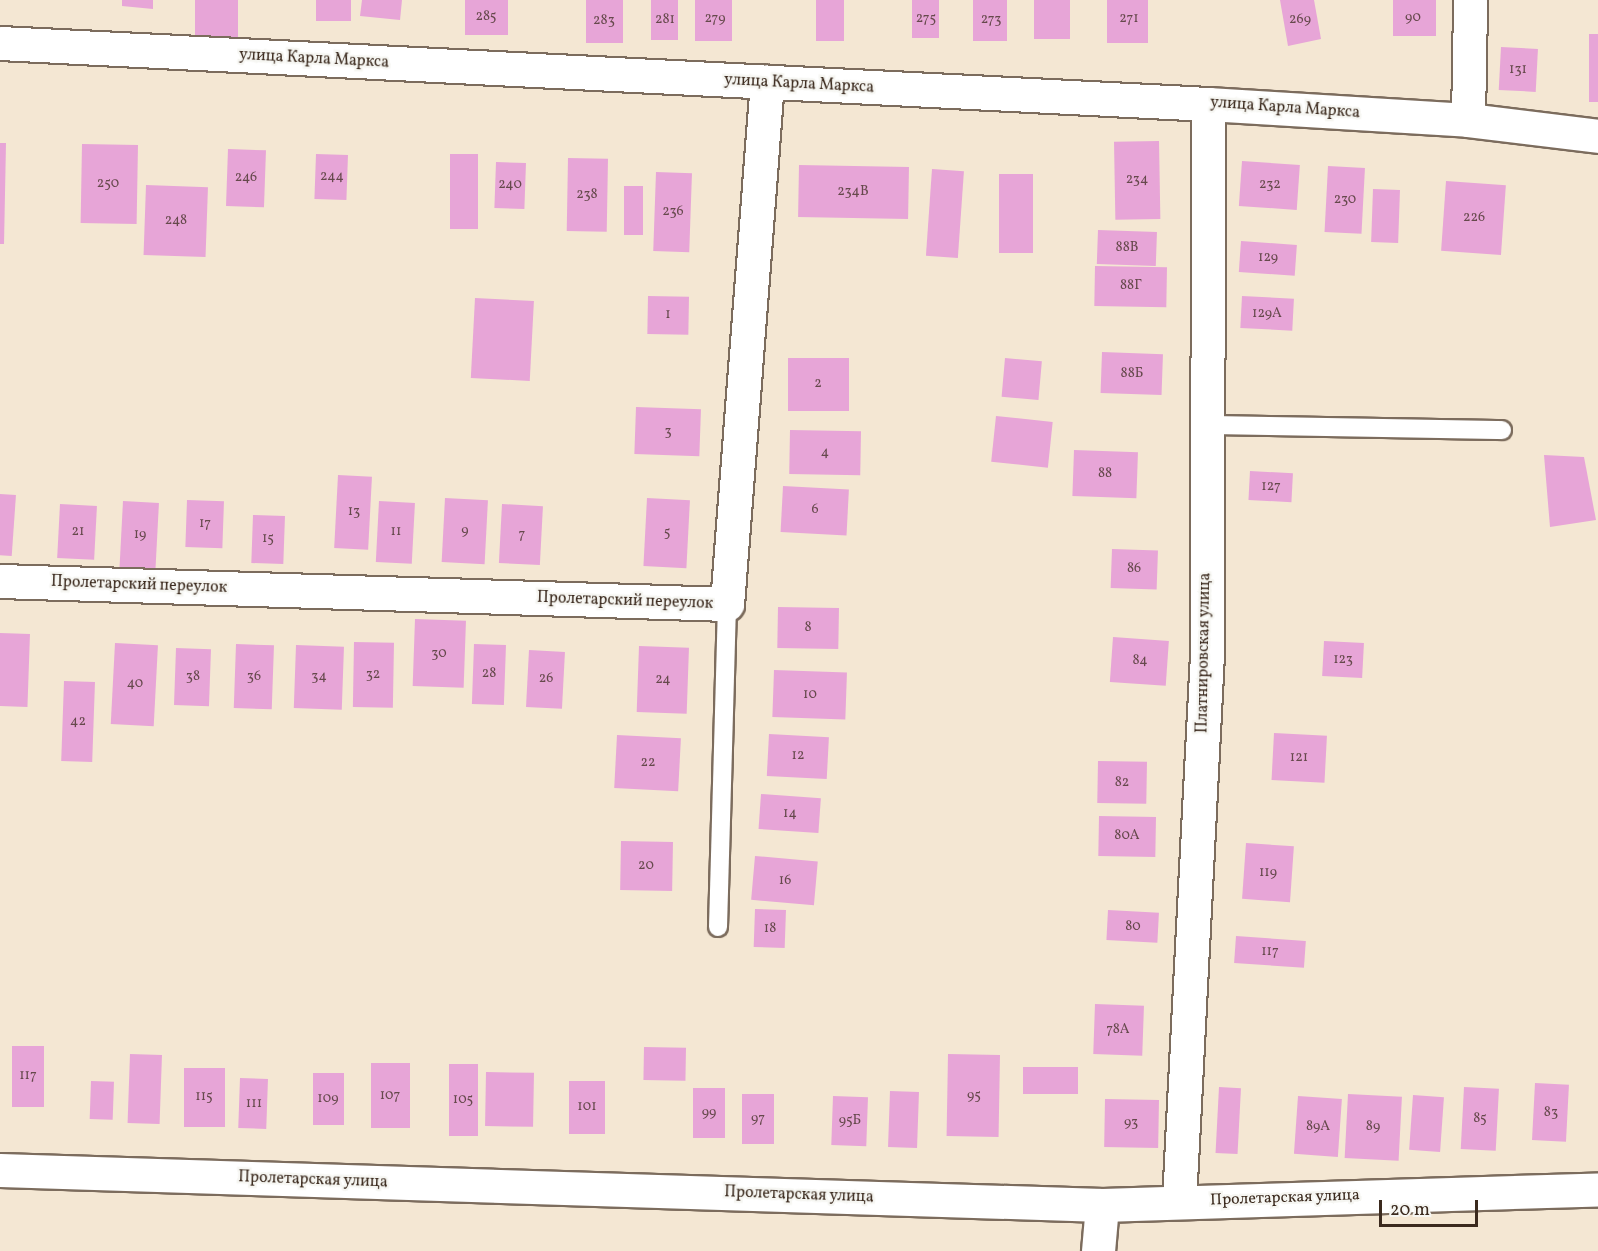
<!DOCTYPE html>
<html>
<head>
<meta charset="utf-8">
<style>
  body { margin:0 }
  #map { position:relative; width:1598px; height:1251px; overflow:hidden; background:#f4e7d3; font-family:Vollkorn,serif }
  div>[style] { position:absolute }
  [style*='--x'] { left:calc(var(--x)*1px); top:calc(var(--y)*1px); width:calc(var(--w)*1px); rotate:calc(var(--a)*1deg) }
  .building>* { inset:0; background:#e7a5d7; transform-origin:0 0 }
  .roads { filter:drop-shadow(2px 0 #7c6c5d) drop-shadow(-2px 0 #7c6c5d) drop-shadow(0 2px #7c6c5d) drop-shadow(0 -2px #7c6c5d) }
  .service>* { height:18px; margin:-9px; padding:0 9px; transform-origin:9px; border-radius:9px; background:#fff }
  .minor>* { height:33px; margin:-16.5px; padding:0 16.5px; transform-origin:16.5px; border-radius:16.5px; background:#fff }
  .secondary>* { height:33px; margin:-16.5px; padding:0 16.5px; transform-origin:16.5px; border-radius:16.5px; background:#fff }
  span { translate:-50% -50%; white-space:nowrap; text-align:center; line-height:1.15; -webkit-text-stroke:4.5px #f6f6f2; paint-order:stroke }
  .number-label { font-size:14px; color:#66494c }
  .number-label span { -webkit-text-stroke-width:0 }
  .street-label { font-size:16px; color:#3b2a1e }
  .scale { position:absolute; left:1379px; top:1200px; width:99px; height:27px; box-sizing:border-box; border:3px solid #3b2a1e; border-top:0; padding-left:8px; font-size:18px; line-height:21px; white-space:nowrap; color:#3b2a1e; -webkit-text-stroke:4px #f6f6f2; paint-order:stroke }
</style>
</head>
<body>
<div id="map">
  <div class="building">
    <div style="clip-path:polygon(122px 0,153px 0,153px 9px,122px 6px)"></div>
    <div style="left:195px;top:0;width:43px;height:38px"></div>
    <div style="left:316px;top:0;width:35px;height:21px"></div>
    <div style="clip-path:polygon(362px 0,402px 0,400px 20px,360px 16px)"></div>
    <div style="left:465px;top:0;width:43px;height:35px"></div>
    <div style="left:586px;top:0;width:37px;height:43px"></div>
    <div style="left:651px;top:0;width:27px;height:40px"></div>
    <div style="left:695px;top:0;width:37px;height:41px"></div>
    <div style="left:816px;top:0;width:28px;height:41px"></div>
    <div style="left:912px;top:0;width:27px;height:38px"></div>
    <div style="left:973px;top:0;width:34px;height:41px"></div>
    <div style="left:1034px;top:0;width:36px;height:39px"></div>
    <div style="left:1107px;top:0;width:41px;height:43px"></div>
    <div style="clip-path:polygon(1280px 0,1314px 0,1321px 39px,1288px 46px)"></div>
    <div style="left:1393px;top:0;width:43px;height:36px"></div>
    <div style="left:1589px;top:34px;width:9px;height:68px"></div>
    <div style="left:1501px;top:47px;width:37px;height:43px;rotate:3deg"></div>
    <div style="left:1159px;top:141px;width:78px;height:45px;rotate:89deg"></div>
    <div style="clip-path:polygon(0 143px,6px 143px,4px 244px,0 244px)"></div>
    <div style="left:82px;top:144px;width:56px;height:79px;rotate:1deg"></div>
    <div style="left:228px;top:149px;width:38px;height:57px;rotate:2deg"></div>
    <div style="left:316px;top:154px;width:32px;height:45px;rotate:2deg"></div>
    <div style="left:450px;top:154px;width:28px;height:75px"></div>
    <div style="left:568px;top:158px;width:40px;height:73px;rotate:1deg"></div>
    <div style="left:1242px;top:161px;width:58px;height:45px;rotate:4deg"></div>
    <div style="left:496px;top:162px;width:30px;height:46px;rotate:2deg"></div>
    <div style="left:799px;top:165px;width:110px;height:52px;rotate:1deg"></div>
    <div style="left:1328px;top:166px;width:37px;height:66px;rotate:3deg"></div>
    <div style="left:932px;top:169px;width:32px;height:87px;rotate:4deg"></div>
    <div style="left:656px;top:172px;width:36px;height:79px;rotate:2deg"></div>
    <div style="left:999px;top:174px;width:34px;height:79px"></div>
    <div style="left:1446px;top:181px;width:60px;height:70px;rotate:4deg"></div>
    <div style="left:146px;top:185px;width:62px;height:70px;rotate:2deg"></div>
    <div style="left:624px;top:186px;width:19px;height:49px"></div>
    <div style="left:1373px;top:189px;width:27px;height:53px;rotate:2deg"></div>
    <div style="left:1098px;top:230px;width:59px;height:34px;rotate:2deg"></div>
    <div style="left:1241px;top:241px;width:56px;height:31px;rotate:4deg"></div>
    <div style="left:1095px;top:266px;width:72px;height:40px;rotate:1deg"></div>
    <div style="left:648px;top:296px;width:41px;height:38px;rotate:1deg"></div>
    <div style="left:1242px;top:296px;width:52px;height:32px;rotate:3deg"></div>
    <div style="left:475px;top:298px;width:59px;height:80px;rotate:3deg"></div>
    <div style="left:1102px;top:352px;width:61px;height:41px;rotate:2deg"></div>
    <div style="left:788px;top:358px;width:61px;height:53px"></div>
    <div style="left:1005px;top:358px;width:37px;height:39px;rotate:5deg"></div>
    <div style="left:636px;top:407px;width:65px;height:47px;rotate:2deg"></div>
    <div style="left:996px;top:416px;width:57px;height:46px;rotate:6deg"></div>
    <div style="left:790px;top:430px;width:71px;height:44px;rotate:1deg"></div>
    <div style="left:1074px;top:450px;width:64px;height:46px;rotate:2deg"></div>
    <div style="clip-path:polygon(1544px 455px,1584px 457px,1596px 520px,1550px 527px)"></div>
    <div style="left:1250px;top:471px;width:43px;height:29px;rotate:3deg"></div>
    <div style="left:338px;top:475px;width:34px;height:73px;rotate:3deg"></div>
    <div style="left:783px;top:486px;width:66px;height:46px;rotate:3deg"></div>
    <div style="left:0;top:494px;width:16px;height:61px;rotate:4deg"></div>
    <div style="left:445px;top:498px;width:43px;height:64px;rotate:3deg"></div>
    <div style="left:647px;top:498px;width:43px;height:68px;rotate:3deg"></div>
    <div style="left:187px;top:500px;width:37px;height:47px;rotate:2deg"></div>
    <div style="left:123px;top:501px;width:36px;height:66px;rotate:3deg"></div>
    <div style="left:379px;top:501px;width:36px;height:61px;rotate:3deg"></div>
    <div style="left:60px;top:504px;width:37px;height:54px;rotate:3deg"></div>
    <div style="left:502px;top:504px;width:41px;height:59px;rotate:3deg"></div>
    <div style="left:253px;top:515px;width:32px;height:48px;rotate:2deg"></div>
    <div style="left:1112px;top:549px;width:46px;height:39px;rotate:2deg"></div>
    <div style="left:778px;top:607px;width:61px;height:41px;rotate:1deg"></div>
    <div style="left:415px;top:619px;width:51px;height:67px;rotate:2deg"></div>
    <div style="left:0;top:633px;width:30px;height:73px;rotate:2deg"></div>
    <div style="left:1113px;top:637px;width:56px;height:45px;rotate:4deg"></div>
    <div style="left:1324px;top:641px;width:40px;height:35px;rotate:3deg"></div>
    <div style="left:354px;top:642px;width:40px;height:65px;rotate:1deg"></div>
    <div style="left:115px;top:643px;width:43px;height:81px;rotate:3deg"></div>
    <div style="left:236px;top:644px;width:38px;height:64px;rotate:2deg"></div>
    <div style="left:474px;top:644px;width:32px;height:60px;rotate:2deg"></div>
    <div style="left:296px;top:645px;width:48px;height:63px;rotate:2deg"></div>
    <div style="left:639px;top:646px;width:50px;height:66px;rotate:2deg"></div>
    <div style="left:176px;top:648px;width:35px;height:57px;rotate:2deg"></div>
    <div style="left:529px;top:650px;width:36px;height:57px;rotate:3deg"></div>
    <div style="left:774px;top:670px;width:73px;height:47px;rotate:2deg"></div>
    <div style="left:64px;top:681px;width:31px;height:80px;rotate:2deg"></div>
    <div style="left:1274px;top:733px;width:53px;height:47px;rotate:3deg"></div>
    <div style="left:769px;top:734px;width:60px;height:42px;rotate:3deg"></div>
    <div style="left:617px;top:735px;width:64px;height:53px;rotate:3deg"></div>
    <div style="left:1098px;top:761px;width:49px;height:42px;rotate:1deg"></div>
    <div style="left:761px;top:794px;width:60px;height:35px;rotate:4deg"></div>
    <div style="left:1099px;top:816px;width:57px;height:40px;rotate:1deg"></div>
    <div style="left:621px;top:841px;width:52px;height:49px;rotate:1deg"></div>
    <div style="left:1246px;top:843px;width:48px;height:56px;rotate:4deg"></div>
    <div style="left:755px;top:856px;width:63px;height:44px;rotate:5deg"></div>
    <div style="left:755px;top:909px;width:31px;height:38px;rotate:2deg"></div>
    <div style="left:1108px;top:910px;width:51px;height:30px;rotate:3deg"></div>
    <div style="left:1236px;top:936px;width:70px;height:27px;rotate:4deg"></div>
    <div style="left:1095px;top:1004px;width:49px;height:50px;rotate:2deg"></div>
    <div style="left:12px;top:1046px;width:32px;height:61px"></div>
    <div style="left:644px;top:1047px;width:42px;height:33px;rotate:1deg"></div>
    <div style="left:130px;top:1054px;width:32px;height:69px;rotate:2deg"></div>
    <div style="left:948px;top:1054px;width:52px;height:82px;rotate:1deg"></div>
    <div style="left:371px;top:1063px;width:39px;height:65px"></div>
    <div style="left:449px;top:1064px;width:29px;height:72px"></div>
    <div style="left:1023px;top:1067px;width:55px;height:27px"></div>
    <div style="left:184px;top:1068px;width:41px;height:59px"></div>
    <div style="left:486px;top:1072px;width:48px;height:54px;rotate:1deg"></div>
    <div style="left:313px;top:1073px;width:31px;height:52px"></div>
    <div style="left:240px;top:1078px;width:28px;height:50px;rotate:2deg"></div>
    <div style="left:91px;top:1081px;width:23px;height:38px;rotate:2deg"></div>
    <div style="left:569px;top:1081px;width:36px;height:53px"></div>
    <div style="left:1535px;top:1083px;width:34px;height:57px;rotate:3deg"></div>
    <div style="left:1219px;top:1087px;width:22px;height:66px;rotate:3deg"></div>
    <div style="left:1464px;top:1087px;width:35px;height:62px;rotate:3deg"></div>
    <div style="left:693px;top:1088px;width:32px;height:50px"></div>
    <div style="left:890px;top:1091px;width:29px;height:56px;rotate:2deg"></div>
    <div style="left:742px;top:1094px;width:32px;height:50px"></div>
    <div style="left:1348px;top:1094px;width:54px;height:64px;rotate:3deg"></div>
    <div style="left:1413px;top:1095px;width:31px;height:55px;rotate:4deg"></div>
    <div style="left:833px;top:1096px;width:35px;height:49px;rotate:2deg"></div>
    <div style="left:1298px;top:1096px;width:44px;height:58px;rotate:4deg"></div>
    <div style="left:1105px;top:1099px;width:54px;height:48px;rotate:1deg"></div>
  </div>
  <div class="roads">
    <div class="service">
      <div style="--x:1207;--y:425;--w:295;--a:1"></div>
      <div style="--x:718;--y:927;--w:323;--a:-88.4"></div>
    </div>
    <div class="minor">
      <div style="--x:1468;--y:120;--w:120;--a:-89"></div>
      <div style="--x:0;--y:581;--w:727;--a:1.81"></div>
      <div style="--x:727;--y:604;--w:524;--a:-85.62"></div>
      <div style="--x:0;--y:1170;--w:1103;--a:1.82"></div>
      <div style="--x:1102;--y:1205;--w:496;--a:-1.8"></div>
      <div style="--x:1179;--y:1201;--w:548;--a:-87.07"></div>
      <div style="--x:1207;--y:654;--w:550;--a:-89.9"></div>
      <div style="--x:1098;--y:1251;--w:46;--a:-85"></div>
    </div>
    <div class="secondary">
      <div style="--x:0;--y:43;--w:1210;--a:2.89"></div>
      <div style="--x:1208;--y:104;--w:260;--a:3.5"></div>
      <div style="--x:1468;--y:120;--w:131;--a:7"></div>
    </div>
  </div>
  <div class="number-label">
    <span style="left:486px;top:17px">285</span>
    <span style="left:1413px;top:18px">90</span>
    <span style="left:715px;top:19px">279</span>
    <span style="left:926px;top:19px">275</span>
    <span style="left:1129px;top:19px">271</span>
    <span style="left:665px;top:20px">281</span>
    <span style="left:991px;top:20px">273</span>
    <span style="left:1300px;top:20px">269</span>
    <span style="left:604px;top:21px">283</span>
    <span style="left:1518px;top:70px">131</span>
    <span style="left:332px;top:177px">244</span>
    <span style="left:246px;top:178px">246</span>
    <span style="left:1137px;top:180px">234</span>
    <span style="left:108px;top:184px">250</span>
    <span style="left:510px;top:185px">240</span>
    <span style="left:1270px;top:185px">232</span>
    <span style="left:853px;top:192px">234В</span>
    <span style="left:587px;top:195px">238</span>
    <span style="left:1345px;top:200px">230</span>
    <span style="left:673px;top:212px">236</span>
    <span style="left:1474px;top:218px">226</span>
    <span style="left:176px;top:221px">248</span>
    <span style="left:1127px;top:248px">88В</span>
    <span style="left:1268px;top:258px">129</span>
    <span style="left:1131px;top:286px">88Г</span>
    <span style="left:1267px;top:314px">129А</span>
    <span style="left:668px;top:315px">1</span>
    <span style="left:1132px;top:374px">88Б</span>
    <span style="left:818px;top:384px">2</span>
    <span style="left:668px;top:432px">3</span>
    <span style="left:825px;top:453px">4</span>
    <span style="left:1105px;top:474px">88</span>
    <span style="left:1271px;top:487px">127</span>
    <span style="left:815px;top:510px">6</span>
    <span style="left:354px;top:512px">13</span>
    <span style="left:205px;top:524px">17</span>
    <span style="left:465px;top:531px">9</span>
    <span style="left:78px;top:532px">21</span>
    <span style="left:396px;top:532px">11</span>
    <span style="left:667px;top:533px">5</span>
    <span style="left:140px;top:535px">19</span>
    <span style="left:522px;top:535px">7</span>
    <span style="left:268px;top:539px">15</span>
    <span style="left:1134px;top:569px">86</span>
    <span style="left:808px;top:628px">8</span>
    <span style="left:439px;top:654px">30</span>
    <span style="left:1343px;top:660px">123</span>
    <span style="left:1140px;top:661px">84</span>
    <span style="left:489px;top:674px">28</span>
    <span style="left:373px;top:675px">32</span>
    <span style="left:193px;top:677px">38</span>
    <span style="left:254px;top:677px">36</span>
    <span style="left:319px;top:677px">34</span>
    <span style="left:546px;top:679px">26</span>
    <span style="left:663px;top:680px">24</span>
    <span style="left:135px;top:684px">40</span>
    <span style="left:810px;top:695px">10</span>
    <span style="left:78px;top:722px">42</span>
    <span style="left:798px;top:756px">12</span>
    <span style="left:1299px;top:758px">121</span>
    <span style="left:648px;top:763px">22</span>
    <span style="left:1122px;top:783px">82</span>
    <span style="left:790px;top:814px">14</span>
    <span style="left:1127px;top:836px">80А</span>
    <span style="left:646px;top:866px">20</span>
    <span style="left:1268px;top:873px">119</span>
    <span style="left:785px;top:881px">16</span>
    <span style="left:1133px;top:927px">80</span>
    <span style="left:770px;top:929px">18</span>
    <span style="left:1270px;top:952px">117</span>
    <span style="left:1118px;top:1030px">78А</span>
    <span style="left:28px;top:1076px">117</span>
    <span style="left:390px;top:1096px">107</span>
    <span style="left:974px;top:1096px">95</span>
    <span style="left:204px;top:1097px">115</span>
    <span style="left:328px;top:1099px">109</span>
    <span style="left:463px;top:1100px">105</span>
    <span style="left:254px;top:1104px">111</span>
    <span style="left:587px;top:1107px">101</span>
    <span style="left:709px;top:1113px">99</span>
    <span style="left:1551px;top:1113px">83</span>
    <span style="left:758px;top:1119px">97</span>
    <span style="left:1480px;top:1119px">85</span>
    <span style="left:850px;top:1121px">95Б</span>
    <span style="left:1131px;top:1123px">93</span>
    <span style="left:1318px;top:1127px">89А</span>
    <span style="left:1373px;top:1127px">89</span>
  </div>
  <div class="street-label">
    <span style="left:314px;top:59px;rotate:3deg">улица Карла Маркса</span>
    <span style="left:799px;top:84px;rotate:3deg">улица Карла Маркса</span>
    <span style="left:1285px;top:108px;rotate:4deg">улица Карла Маркса</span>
    <span style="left:139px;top:585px;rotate:2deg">Пролетарский переулок</span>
    <span style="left:625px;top:601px;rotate:2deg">Пролетарский переулок</span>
    <span style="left:1204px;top:653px;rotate:-89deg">Платнировская улица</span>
    <span style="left:313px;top:1180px;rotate:2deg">Пролетарская улица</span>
    <span style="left:799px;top:1195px;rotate:2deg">Пролетарская улица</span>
    <span style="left:1285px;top:1198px;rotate:-2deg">Пролетарская улица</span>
  </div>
  <div class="scale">20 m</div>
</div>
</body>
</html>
